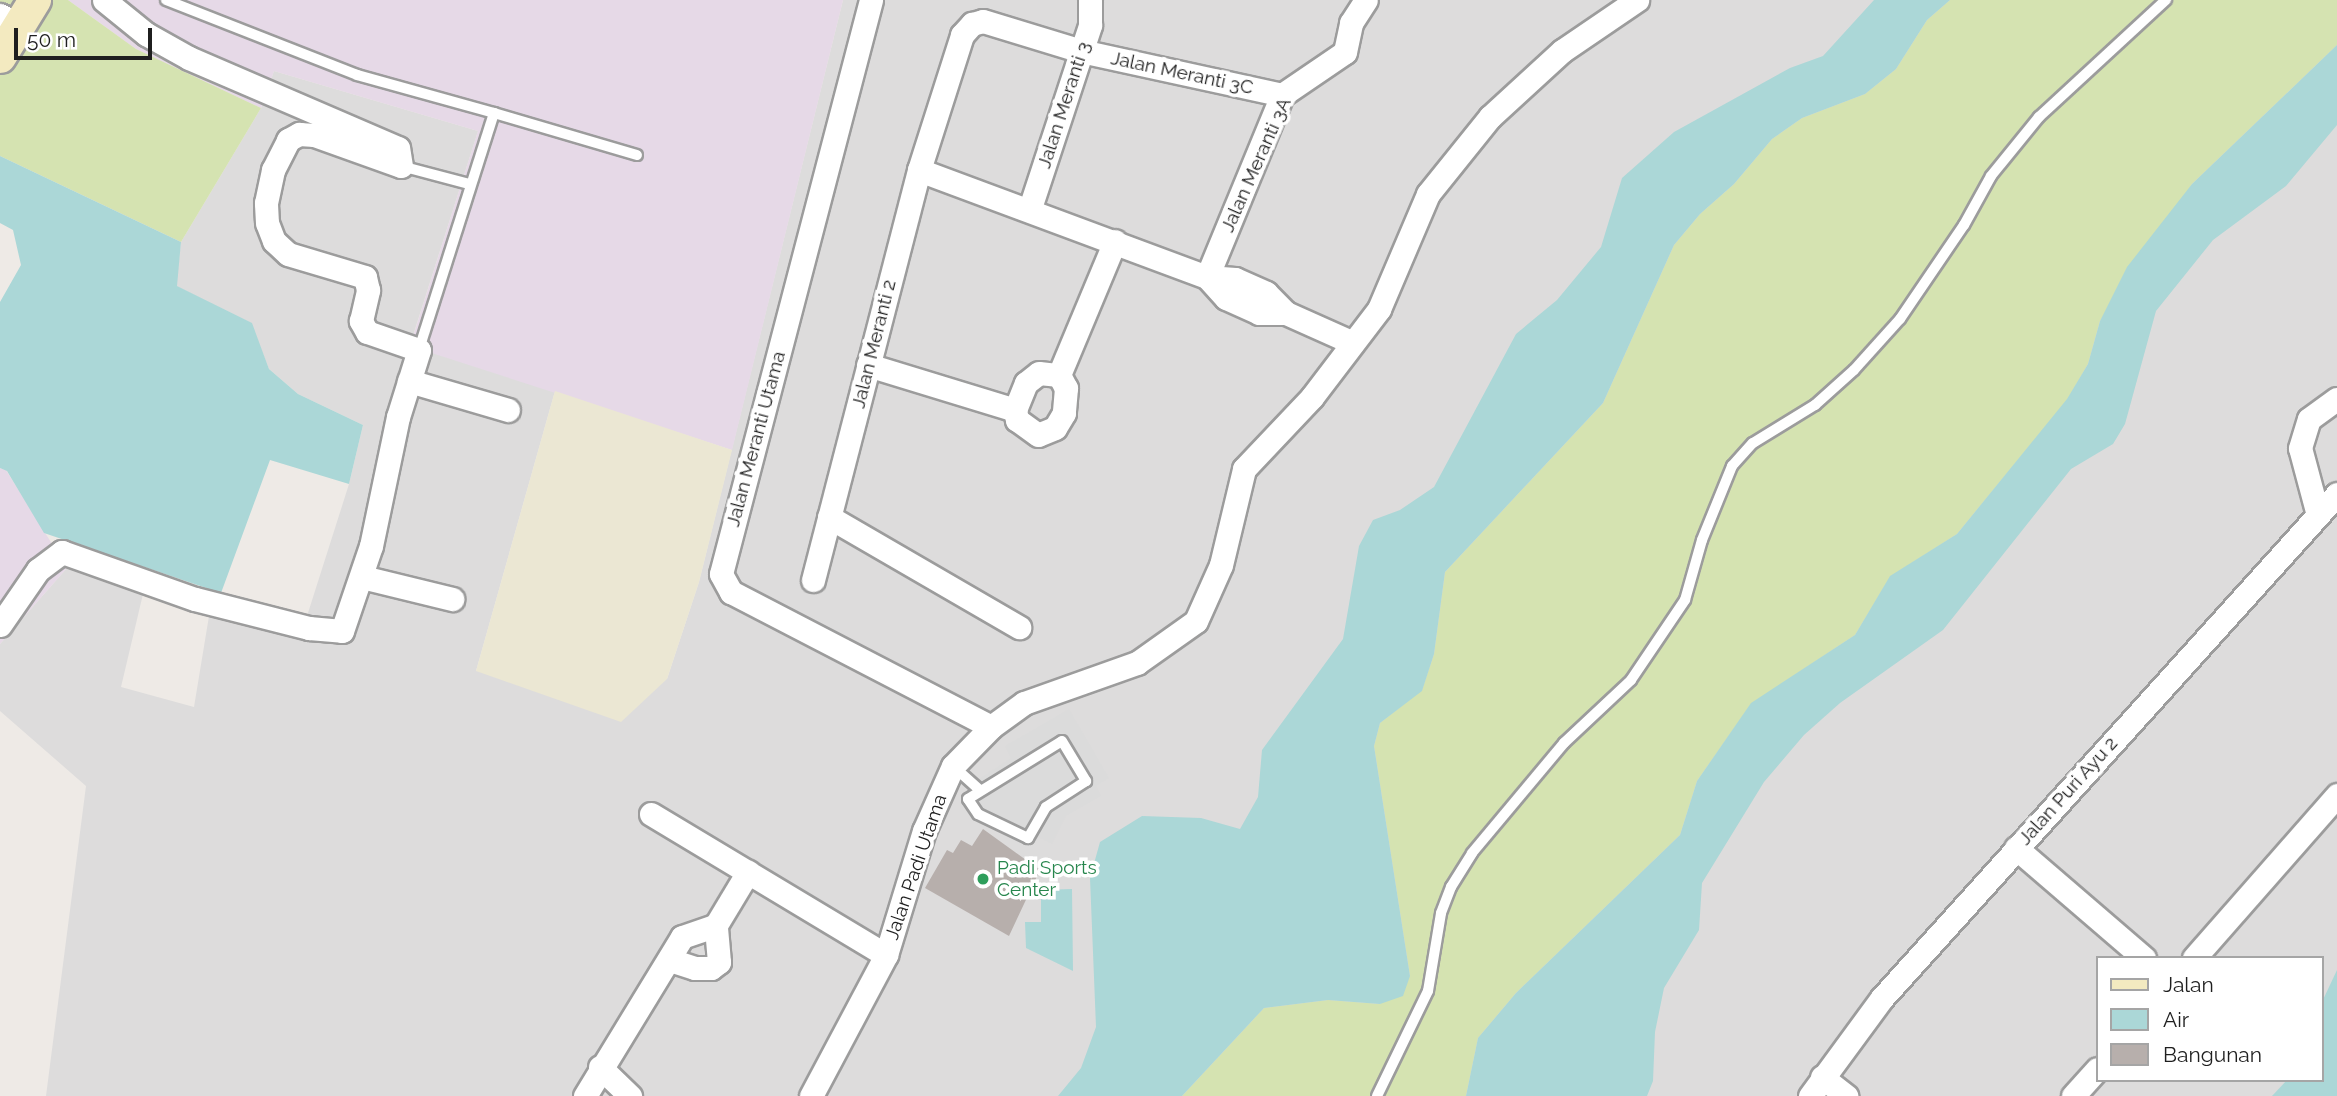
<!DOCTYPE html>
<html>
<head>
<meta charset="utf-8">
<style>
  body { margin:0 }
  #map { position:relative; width:2337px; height:1096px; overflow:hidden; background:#eeeae6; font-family:Raleway,sans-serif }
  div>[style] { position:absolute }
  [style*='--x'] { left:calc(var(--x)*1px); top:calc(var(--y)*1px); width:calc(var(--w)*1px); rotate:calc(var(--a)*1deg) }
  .residential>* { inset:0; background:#dddcdc }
  .industrial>* { inset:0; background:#e6d9e7 }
  .farmland>* { inset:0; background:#ebe7d3 }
  .grass>* { inset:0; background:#d5e3b1 }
  .parking>* { inset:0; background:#dbdbdb }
  .water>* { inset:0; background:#abd7d7 }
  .building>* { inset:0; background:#b7afac }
  .roads { filter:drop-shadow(2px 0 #9c9c9c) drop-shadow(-2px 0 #9c9c9c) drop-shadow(0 2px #9c9c9c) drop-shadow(0 -2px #9c9c9c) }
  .lane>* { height:10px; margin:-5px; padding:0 5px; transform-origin:5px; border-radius:5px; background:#fff }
  .street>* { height:23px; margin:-11.5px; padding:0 11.5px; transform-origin:11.5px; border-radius:11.5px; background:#fff }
  .secondary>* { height:32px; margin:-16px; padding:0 16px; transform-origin:16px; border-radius:16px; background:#f3eac0 }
  .dots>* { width:19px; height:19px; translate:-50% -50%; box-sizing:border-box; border:4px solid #fff; border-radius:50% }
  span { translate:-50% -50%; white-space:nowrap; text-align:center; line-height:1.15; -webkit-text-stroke:7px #fff; paint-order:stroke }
  .street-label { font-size:19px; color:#1f1f1f }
  .leisure-label { font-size:19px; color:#27864d }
  .left { translate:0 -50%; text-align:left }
  .legend { position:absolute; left:2096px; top:956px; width:228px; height:126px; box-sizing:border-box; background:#fff; border:2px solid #a5a5a5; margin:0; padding:9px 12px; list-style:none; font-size:21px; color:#1f1f1f }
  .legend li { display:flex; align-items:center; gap:14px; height:35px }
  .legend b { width:35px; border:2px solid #a5a5a5 }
  .scale { position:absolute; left:14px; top:28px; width:138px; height:32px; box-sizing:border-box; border:4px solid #1f1f1f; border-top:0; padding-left:9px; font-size:21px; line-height:24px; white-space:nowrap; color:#1f1f1f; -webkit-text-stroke:5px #fff; paint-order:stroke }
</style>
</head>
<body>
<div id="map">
  <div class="residential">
    <div style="clip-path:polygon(evenodd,843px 0,2337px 0,2337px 1096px,46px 1096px,86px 786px,0 711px,0 644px,67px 568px,143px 594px,121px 687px,194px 707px,209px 616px,301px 635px,349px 484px,363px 425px,298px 394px,269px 369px,251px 323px,176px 286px,181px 242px,261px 108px,274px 71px,478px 131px,410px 345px,555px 391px,476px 671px,667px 679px,699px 582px,843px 0,2097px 958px,2321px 958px,2321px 1080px,2097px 1080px,2097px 958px)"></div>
  </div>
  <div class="industrial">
    <div style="clip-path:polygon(68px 0,843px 0,732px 450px,410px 346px,478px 131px,274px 71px,261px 108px,136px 49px)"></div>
    <div style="clip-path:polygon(0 468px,6px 470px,67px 568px,0 644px)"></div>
  </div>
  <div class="farmland">
    <div style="clip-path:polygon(555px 391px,732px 450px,699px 582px,667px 679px,621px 722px,476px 671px)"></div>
  </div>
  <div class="grass">
    <div style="clip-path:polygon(0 0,68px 0,136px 49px,261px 108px,181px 242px,0 156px)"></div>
    <div style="clip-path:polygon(1950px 0,2337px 0,2337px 45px,2192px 184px,2100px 321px,2088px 364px,2067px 400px,1957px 534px,1890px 577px,1855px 635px,1751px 704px,1697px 781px,1680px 835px,1516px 993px,1478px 1038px,1466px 1096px,1182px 1096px,1264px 1008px,1328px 1000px,1380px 1004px,1410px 976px,1374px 746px,1380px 723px,1422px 690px,1434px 654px,1445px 572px,1603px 403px,1674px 245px,1700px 214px,1734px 184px,1772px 139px,1802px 118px,1865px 94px,1896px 69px,1927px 20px)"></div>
  </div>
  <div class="parking">
    <div style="clip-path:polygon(1069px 709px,1109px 778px,1096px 786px,1101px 796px,1066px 816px,1052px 844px,985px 810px,968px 786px,1011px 758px,1005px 746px)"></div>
  </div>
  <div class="water">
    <div style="clip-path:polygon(1874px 0,1950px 0,1927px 20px,1896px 69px,1865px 94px,1802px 118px,1772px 139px,1734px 184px,1700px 214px,1674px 245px,1603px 403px,1445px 572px,1434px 654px,1422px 691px,1380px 723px,1374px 746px,1410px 976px,1403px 996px,1380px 1004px,1328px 1000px,1264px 1008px,1182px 1096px,1058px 1096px,1081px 1068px,1096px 1027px,1090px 878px,1100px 842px,1142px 816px,1201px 818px,1240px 829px,1258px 797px,1262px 750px,1343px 639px,1359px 546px,1373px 520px,1400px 510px,1434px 487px,1516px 334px,1557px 300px,1601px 247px,1622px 178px,1674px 132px,1790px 68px,1823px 56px)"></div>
    <div style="clip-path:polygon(2337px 45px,2337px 125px,2286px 186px,2213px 240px,2156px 311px,2125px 424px,2113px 444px,2071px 469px,1943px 630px,1840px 703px,1804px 735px,1764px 782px,1702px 883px,1699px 930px,1664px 988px,1655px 1032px,1653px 1081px,1647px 1096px,1466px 1096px,1478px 1038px,1516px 993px,1680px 835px,1697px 781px,1751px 703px,1855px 635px,1890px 576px,1957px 534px,2067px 399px,2088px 364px,2100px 321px,2127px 267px,2192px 184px)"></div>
    <div style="clip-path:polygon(0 156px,181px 242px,177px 286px,252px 323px,269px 369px,298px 394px,363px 425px,349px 484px,270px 460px,221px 593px,44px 533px,7px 471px,0 468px,0 302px,21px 265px,13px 230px,0 223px)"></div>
    <div style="clip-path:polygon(1072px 889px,1073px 971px,1026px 948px,1025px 922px,1041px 922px,1041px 890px)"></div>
    <div style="clip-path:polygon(2337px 970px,2337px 1096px,2272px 1096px,2287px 1080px,2321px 1080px,2321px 1004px)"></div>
  </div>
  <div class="building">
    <div style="clip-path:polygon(983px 829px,1040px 870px,1009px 936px,925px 888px,947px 850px,953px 853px,961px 840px,972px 846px)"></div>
  </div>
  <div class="roads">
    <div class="lane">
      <div style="--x:166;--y:0;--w:205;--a:21.4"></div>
      <div style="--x:357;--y:75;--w:142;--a:15.5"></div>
      <div style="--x:494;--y:113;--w:249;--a:107.6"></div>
      <div style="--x:494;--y:113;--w:149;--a:16.4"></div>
      <div style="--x:401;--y:166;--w:70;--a:14.8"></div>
      <div style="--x:1062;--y:741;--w:47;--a:59"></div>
      <div style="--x:1086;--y:781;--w:48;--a:147"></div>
      <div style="--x:1046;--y:807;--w:36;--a:120"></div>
      <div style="--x:1028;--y:838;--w:55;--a:-154.4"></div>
      <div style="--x:978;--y:814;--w:18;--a:-124"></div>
      <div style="--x:968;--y:799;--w:110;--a:-31.7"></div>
      <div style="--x:953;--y:766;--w:36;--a:42"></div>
      <div style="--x:1377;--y:1096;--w:117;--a:-64.1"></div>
      <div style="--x:1428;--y:991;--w:79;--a:-80.5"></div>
      <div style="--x:1441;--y:913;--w:28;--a:-69"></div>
      <div style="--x:1451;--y:887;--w:40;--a:-58"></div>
      <div style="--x:1472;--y:853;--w:143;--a:-50.1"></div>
      <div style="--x:1564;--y:743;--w:92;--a:-43.2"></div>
      <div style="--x:1631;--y:680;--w:97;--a:-56"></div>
      <div style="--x:1685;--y:600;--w:62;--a:-74.2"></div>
      <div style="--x:1702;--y:540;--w:80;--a:-67.9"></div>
      <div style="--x:1732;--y:466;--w:31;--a:-48"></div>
      <div style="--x:1753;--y:443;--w:73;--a:-31.5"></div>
      <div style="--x:1815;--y:405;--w:52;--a:-41.9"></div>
      <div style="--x:1854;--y:370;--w:69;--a:-48"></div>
      <div style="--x:1900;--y:319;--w:114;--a:-55.8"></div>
      <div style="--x:1964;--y:225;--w:56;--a:-61.1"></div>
      <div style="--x:1991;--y:176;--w:76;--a:-50.9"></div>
      <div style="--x:2039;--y:117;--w:173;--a:-42.7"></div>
    </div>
    <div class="street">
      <div style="--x:871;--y:0;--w:593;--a:104.65"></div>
      <div style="--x:721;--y:574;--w:21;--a:61"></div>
      <div style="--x:731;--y:592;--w:293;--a:27.4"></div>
      <div style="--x:0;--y:15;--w:22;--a:27"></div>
      <div style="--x:919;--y:170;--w:307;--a:20.4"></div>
      <div style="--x:1207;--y:277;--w:28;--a:4"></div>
      <div style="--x:1235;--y:279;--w:34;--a:24"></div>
      <div style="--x:1266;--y:293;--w:28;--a:45"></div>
      <div style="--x:1286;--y:313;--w:73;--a:24.1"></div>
      <div style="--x:1030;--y:208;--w:193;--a:-71.8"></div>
      <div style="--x:1090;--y:25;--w:25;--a:-90"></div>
      <div style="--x:1207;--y:277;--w:197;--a:-67.6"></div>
      <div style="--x:1282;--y:95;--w:76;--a:-34.3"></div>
      <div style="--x:1345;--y:52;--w:30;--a:-78"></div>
      <div style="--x:1351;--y:23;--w:27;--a:-57"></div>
      <div style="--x:1207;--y:277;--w:28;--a:48"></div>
      <div style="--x:1226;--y:298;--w:36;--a:24"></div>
      <div style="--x:1259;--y:313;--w:27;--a:0"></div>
      <div style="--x:868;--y:365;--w:154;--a:17"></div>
      <div style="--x:1039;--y:373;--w:20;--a:6"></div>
      <div style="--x:1059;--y:375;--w:15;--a:62"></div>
      <div style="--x:1066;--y:388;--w:25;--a:95"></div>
      <div style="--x:1064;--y:413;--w:17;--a:121"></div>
      <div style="--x:1055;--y:428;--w:18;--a:158"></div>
      <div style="--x:1038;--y:435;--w:26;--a:-144"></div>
      <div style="--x:1017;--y:420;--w:10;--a:-101"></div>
      <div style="--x:1015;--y:410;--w:29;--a:-68"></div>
      <div style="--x:1026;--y:383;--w:16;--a:-38"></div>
      <div style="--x:1059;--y:375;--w:145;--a:-67.3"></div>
      <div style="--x:409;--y:381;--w:103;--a:16.3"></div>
      <div style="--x:2318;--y:515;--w:69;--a:-105"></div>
      <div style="--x:2300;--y:448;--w:30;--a:-73"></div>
      <div style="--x:2309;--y:419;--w:34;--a:-36"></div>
      <div style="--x:829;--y:517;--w:220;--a:30.1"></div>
      <div style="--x:362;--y:577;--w:93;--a:13.7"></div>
      <div style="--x:813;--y:580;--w:423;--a:-75.5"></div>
      <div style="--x:919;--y:170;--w:142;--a:-72.3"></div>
      <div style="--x:962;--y:35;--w:15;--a:-48"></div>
      <div style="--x:972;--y:24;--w:11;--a:-15"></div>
      <div style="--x:983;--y:21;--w:102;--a:17"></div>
      <div style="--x:1081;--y:51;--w:206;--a:12.3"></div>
      <div style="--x:0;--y:625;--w:67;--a:-55.4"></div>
      <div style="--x:38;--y:570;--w:30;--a:-37"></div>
      <div style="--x:62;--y:552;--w:141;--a:19.5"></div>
      <div style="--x:195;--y:599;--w:118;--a:14.3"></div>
      <div style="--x:309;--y:628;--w:33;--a:5"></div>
      <div style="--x:342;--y:631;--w:90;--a:-71.2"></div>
      <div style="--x:371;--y:546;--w:132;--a:-78.2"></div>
      <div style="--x:398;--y:417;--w:70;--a:-72.6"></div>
      <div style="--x:419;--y:350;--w:55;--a:-160.9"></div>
      <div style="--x:367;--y:332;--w:13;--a:-119"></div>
      <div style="--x:361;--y:321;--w:32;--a:-77"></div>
      <div style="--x:368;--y:290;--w:13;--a:-103"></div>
      <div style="--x:365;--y:277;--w:80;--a:-163.4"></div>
      <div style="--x:288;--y:254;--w:19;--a:-137"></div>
      <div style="--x:274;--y:241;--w:19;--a:-111"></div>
      <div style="--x:267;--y:223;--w:20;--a:-93"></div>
      <div style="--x:266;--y:203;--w:34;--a:-78"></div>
      <div style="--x:273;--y:170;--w:34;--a:-63"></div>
      <div style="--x:288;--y:140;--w:13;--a:-29"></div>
      <div style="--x:299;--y:134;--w:15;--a:4"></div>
      <div style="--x:314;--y:135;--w:92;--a:19.6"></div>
      <div style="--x:401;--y:166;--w:18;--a:-99"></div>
      <div style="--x:398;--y:148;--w:228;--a:-156.7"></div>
      <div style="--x:189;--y:58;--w:49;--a:-150.8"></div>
      <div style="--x:146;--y:34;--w:54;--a:-141"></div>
      <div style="--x:651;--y:814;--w:274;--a:31"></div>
      <div style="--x:2016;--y:848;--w:169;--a:40.7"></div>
      <div style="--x:2194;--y:958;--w:217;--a:-48.7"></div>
      <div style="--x:670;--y:960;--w:26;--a:18"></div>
      <div style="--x:695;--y:968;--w:16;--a:0"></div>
      <div style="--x:711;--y:968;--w:10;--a:-37"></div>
      <div style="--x:719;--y:962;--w:37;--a:-95"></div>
      <div style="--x:600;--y:1067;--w:42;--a:44"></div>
      <div style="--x:1822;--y:1077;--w:31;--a:38"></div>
      <div style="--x:585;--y:1096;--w:186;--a:-58.6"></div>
      <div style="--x:682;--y:937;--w:36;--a:-19"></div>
      <div style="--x:716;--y:925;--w:62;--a:-58.9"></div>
      <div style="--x:811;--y:1096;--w:160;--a:-62"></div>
      <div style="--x:886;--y:955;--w:130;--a:-73"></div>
      <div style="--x:924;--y:831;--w:71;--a:-66"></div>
      <div style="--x:953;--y:766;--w:54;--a:-45.7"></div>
      <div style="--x:991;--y:727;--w:41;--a:-36"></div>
      <div style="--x:1024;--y:703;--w:120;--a:-19.5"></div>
      <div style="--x:1137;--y:663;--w:72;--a:-35.4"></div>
      <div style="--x:1196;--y:621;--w:61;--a:-65.9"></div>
      <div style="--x:1221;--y:565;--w:99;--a:-76.5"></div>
      <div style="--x:1244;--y:469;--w:99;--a:-46.6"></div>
      <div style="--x:1312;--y:397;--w:111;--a:-52.7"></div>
      <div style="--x:1379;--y:309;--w:125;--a:-66.9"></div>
      <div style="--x:1428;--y:194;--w:99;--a:-51.2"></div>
      <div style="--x:1490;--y:117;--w:98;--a:-42.5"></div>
      <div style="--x:1562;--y:51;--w:91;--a:-34.2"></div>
      <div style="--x:1810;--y:1096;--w:122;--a:-53.7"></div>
      <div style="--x:1882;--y:998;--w:679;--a:-47.92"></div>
      <div style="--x:2073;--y:1096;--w:36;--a:-48"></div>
    </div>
    <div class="secondary">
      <div style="--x:0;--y:57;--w:67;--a:-58.4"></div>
    </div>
  </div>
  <div class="dots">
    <div style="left:983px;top:879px;background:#2e9e5b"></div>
  </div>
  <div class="street-label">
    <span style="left:1182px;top:73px;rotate:12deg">Jalan Meranti 3C</span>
    <span style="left:1064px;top:105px;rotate:-72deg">Jalan Meranti 3</span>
    <span style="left:1256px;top:165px;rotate:-66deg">Jalan Meranti 3A</span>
    <span style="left:874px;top:344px;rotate:-76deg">Jalan Meranti 2</span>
    <span style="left:756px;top:439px;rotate:-75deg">Jalan Meranti Utama</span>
    <span style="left:2068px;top:791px;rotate:-48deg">Jalan Puri Ayu 2</span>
    <span style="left:916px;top:867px;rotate:-71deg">Jalan Padi Utama</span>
  </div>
  <div class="leisure-label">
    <span class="left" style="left:997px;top:879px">Padi Sports<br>Center</span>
  </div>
  <ul class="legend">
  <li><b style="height:9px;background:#f3eac0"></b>Jalan</li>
  <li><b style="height:19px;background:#abd7d7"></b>Air</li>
  <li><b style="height:19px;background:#b7afac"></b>Bangunan</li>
  </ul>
  <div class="scale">50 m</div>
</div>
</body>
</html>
